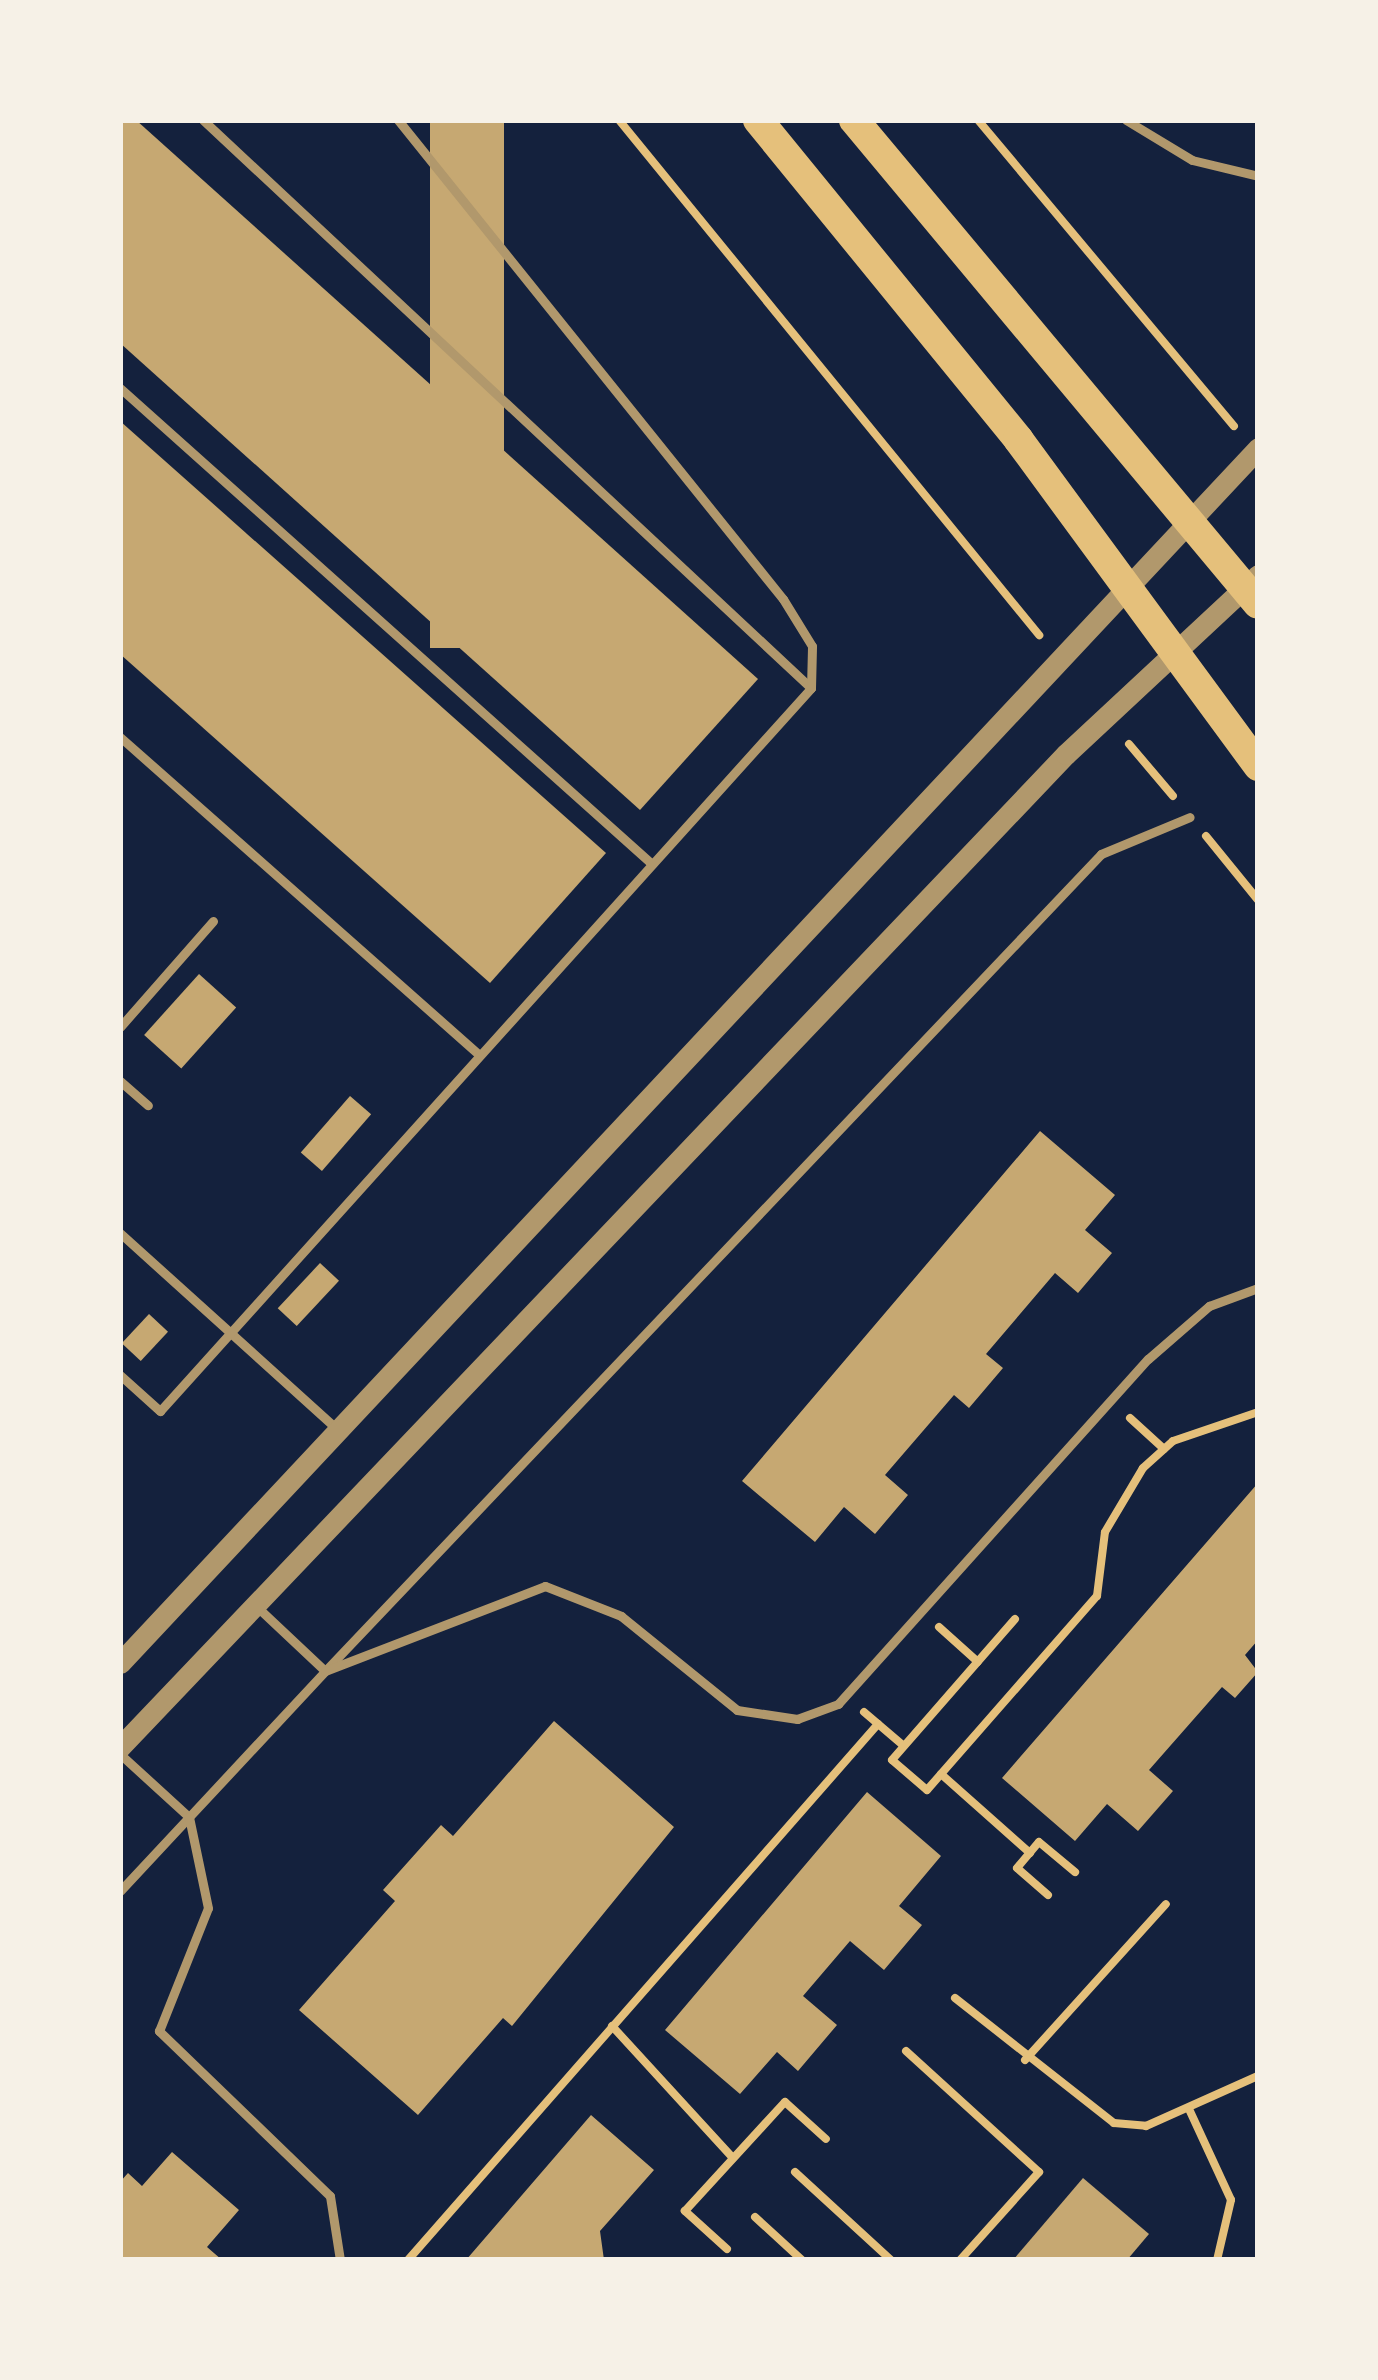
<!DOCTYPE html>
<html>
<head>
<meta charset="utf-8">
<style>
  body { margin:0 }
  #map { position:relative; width:1378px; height:2380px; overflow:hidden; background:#14213d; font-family:"Varela Round",sans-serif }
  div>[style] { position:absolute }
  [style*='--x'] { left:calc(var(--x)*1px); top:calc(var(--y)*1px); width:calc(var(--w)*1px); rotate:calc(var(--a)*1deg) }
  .building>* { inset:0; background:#c6a872; transform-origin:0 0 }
  .path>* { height:8px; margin:-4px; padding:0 4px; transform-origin:4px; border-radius:4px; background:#e5c07b }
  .service>* { height:9px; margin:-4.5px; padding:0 4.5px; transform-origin:4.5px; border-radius:4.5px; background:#b1986c }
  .tertiary>* { height:21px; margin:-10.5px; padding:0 10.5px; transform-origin:10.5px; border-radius:10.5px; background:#b1986c }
  .primary>* { height:30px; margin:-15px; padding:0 15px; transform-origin:15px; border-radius:15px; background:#e5c07b }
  span { translate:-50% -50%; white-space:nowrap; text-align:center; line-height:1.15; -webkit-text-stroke:10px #f6f1e7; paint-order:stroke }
  .frame { position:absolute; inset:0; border:123px solid #f6f1e7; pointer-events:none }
</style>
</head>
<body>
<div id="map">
  <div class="building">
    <div style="clip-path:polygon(120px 120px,136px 120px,758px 679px,640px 810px,120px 343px)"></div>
    <div style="left:430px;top:120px;width:74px;height:528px"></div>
    <div style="clip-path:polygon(120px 421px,606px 853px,490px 983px,120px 654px)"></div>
    <div style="left:199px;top:974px;width:50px;height:82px;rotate:42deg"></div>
    <div style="left:350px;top:1096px;width:28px;height:75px;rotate:41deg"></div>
    <div style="clip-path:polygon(1040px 1131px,1115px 1195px,1085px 1230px,1112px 1253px,1078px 1293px,1055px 1273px,986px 1354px,1003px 1368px,969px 1408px,954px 1395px,885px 1475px,908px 1495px,875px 1534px,844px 1507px,815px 1542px,742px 1481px)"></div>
    <div style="left:320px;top:1263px;width:26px;height:62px;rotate:43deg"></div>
    <div style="left:149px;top:1314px;width:26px;height:40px;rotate:43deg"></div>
    <div style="clip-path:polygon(1258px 1483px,1258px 1640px,1245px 1655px,1258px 1672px,1235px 1698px,1222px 1687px,1149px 1770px,1173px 1791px,1138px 1831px,1107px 1804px,1075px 1841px,1002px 1778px)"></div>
    <div style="clip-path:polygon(554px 1721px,674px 1827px,512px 2026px,503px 2018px,418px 2115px,299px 2010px,395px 1901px,383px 1890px,441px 1825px,453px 1836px)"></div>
    <div style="clip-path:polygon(867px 1792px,941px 1856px,899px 1906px,922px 1925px,884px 1970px,850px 1941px,803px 1996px,837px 2025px,798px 2071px,777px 2052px,740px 2094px,665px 2030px)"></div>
    <div style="clip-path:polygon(591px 2115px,654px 2170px,600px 2231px,604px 2260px,466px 2260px)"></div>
    <div style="clip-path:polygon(172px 2152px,239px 2210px,207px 2247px,222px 2260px,120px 2260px,120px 2182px,128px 2173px,142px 2186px)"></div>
    <div style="clip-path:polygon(1083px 2178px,1149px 2234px,1127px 2260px,1013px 2260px)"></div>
  </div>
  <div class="path">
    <div style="--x:619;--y:120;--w:665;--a:50.8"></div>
    <div style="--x:978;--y:120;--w:399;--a:50.1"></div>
    <div style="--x:1129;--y:744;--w:68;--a:49.8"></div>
    <div style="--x:1206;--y:836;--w:82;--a:50.9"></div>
    <div style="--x:1130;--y:1418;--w:46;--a:42.4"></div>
    <div style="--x:1015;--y:1619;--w:187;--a:131.1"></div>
    <div style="--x:892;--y:1760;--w:46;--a:40.6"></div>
    <div style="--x:927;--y:1790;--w:258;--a:-48.8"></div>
    <div style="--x:1097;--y:1596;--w:64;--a:-82.9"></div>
    <div style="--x:1105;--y:1532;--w:74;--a:-59.3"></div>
    <div style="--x:1143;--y:1468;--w:40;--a:-42"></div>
    <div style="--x:1173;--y:1441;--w:90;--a:-18.8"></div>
    <div style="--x:939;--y:1627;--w:52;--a:41.9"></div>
    <div style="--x:864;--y:1712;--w:52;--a:40.4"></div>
    <div style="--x:941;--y:1774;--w:119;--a:41.6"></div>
    <div style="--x:1048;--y:1895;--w:41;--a:-138.9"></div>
    <div style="--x:1017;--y:1868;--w:34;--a:-50"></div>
    <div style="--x:1039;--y:1842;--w:47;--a:39.8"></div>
    <div style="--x:955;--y:1998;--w:202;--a:38.2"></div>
    <div style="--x:1114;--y:2123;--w:32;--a:5"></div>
    <div style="--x:1146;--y:2126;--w:123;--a:-24.1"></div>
    <div style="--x:612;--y:2026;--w:179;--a:47.5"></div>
    <div style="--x:906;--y:2051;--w:180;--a:42.3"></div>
    <div style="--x:1039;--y:2172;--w:118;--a:131.9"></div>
    <div style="--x:1025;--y:2060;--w:210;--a:-47.9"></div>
    <div style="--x:1189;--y:2109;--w:100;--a:65.2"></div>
    <div style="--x:1231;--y:2200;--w:62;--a:103.1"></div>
    <div style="--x:795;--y:2172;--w:130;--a:42.5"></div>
    <div style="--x:755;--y:2217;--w:64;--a:42.5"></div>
    <div style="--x:727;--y:2249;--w:57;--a:-137.9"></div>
    <div style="--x:685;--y:2211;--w:148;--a:-47.5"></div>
    <div style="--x:785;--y:2102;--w:55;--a:42.1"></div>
    <div style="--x:408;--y:2260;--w:713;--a:-48.75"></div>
  </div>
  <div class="service">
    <div style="--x:203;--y:120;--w:832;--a:43.05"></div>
    <div style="--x:1126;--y:120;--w:77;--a:31.2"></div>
    <div style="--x:1192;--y:160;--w:68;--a:13.6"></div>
    <div style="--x:120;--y:388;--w:714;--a:41.82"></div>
    <div style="--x:120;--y:737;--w:480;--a:41.5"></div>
    <div style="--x:120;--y:1027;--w:141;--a:-48.7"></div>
    <div style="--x:120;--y:1081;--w:37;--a:41"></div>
    <div style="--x:120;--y:1233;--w:294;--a:42.1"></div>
    <div style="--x:120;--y:1375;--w:54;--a:42"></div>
    <div style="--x:160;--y:1411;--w:973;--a:-48"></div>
    <div style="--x:811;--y:688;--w:42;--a:-88.6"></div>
    <div style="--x:812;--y:646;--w:55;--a:-121.7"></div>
    <div style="--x:783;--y:599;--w:615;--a:-128.79"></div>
    <div style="--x:255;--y:1605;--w:96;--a:43.3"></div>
    <div style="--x:325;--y:1671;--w:1127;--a:-46.47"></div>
    <div style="--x:1101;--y:854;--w:96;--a:-22.6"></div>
    <div style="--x:120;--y:1754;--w:93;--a:42.4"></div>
    <div style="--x:189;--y:1817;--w:101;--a:133"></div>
    <div style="--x:340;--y:2260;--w:65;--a:-98.9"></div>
    <div style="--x:330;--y:2196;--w:238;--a:-136"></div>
    <div style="--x:159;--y:2031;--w:132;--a:-68.3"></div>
    <div style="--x:208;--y:1908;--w:93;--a:-101.8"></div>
    <div style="--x:189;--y:1817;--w:200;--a:-47"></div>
    <div style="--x:325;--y:1671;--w:236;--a:-21.1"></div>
    <div style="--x:545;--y:1586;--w:82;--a:21.5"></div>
    <div style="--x:621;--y:1616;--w:149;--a:39"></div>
    <div style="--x:737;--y:1710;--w:61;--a:8.5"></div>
    <div style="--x:797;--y:1719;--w:44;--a:-20.1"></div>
    <div style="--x:838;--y:1704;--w:464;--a:-48.1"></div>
    <div style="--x:1148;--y:1359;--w:81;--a:-41"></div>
    <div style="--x:1209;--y:1306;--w:52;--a:-20.2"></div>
  </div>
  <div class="tertiary">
    <div style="--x:120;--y:1663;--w:1665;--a:-46.87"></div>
    <div style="--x:120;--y:1747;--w:1371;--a:-46.39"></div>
    <div style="--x:1066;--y:754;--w:262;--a:-43"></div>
  </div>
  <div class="primary">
    <div style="--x:758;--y:120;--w:412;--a:50.8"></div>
    <div style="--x:1018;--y:439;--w:406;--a:53.7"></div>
    <div style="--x:854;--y:120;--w:630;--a:50.15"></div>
  </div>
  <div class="frame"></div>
</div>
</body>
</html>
